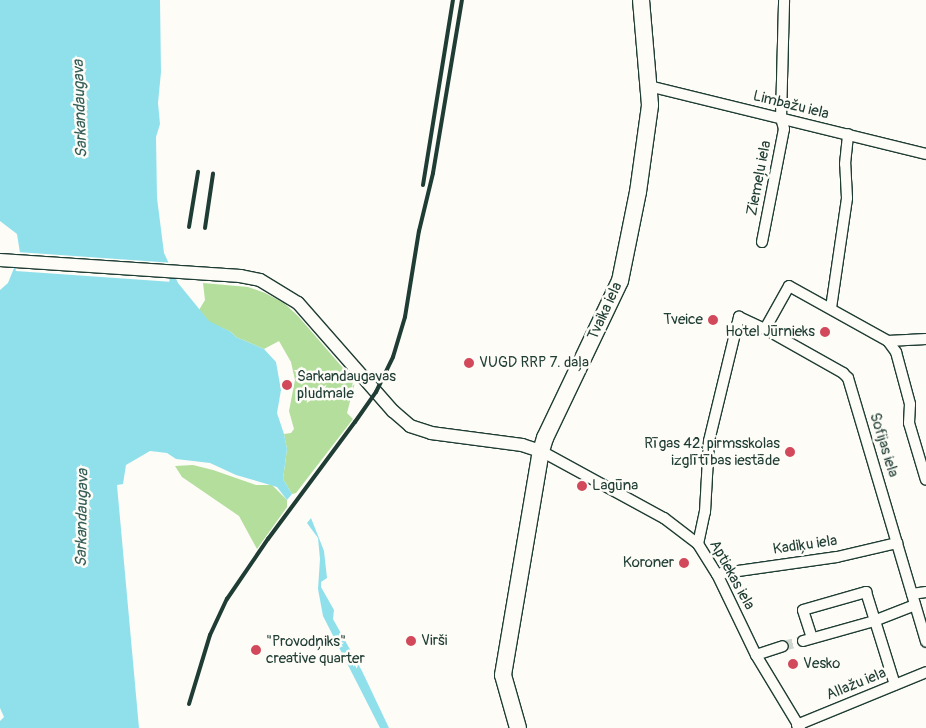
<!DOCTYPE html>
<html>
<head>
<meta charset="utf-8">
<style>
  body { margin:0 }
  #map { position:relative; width:926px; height:728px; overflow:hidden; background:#fdfcf7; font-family:Pangolin,sans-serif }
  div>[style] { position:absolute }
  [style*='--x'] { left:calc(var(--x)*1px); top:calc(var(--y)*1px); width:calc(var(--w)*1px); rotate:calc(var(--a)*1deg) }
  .green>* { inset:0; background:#b3de9c }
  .water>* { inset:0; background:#90e0ec }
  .pier>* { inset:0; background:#fdfcf7; transform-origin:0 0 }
  .minor-tunnel>* { height:10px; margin-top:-5px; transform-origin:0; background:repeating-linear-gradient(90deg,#d1d6d0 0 10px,transparent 0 15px) }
  .roads { filter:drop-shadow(1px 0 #1f3d34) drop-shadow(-1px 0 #1f3d34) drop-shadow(0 1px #1f3d34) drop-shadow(0 -1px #1f3d34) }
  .minor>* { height:10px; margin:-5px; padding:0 5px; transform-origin:5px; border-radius:5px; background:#fdfcf7 }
  .tertiary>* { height:12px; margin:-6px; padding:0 6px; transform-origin:6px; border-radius:6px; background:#fdfcf7 }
  .primary>* { height:16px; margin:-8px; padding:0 8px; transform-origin:8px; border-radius:8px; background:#fdfcf7 }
  .rail>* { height:4px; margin:-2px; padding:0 2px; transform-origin:2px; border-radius:2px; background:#1f3d34 }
  .dots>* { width:14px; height:14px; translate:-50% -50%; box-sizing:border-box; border:2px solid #fdfcf7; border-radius:50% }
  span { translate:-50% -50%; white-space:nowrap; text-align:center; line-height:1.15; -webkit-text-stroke:5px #fdfcf7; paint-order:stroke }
  .street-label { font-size:15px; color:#1f3d34 }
  .poi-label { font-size:15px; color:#1f3d34 }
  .right { translate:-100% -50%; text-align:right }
  .left { translate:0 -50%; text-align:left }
  .water-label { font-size:16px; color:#365e59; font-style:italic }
</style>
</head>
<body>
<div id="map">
  <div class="green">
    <div style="clip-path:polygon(203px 283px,248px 287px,265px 293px,284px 303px,298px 316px,355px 382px,347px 413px,353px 419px,296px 493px,292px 494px,283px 479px,287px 449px,284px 434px,291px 433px,294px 429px,289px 411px,295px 380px,291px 362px,279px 341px,264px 349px,236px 337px,231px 332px,209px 322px,199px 310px,205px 300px)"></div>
    <div style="clip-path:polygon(193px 465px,213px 470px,256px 485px,272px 485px,287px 500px,287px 507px,257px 549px,239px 516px,182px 477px,175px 466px)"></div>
  </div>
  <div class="water">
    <div style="clip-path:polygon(0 0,160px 0,161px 72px,158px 103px,160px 124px,156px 137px,157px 198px,164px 253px,178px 283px,209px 321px,231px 332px,236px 337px,264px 349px,276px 362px,281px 390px,277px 413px,284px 434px,287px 449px,283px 479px,292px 494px,287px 500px,277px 487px,236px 475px,210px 463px,176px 459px,167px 453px,150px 451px,126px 465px,123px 484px,117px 485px,139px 728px,0 728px,0 721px,4px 717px,0 708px,0 290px,8px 283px,20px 253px,17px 234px,0 221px)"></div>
    <div style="clip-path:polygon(311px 518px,324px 551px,327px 578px,321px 582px,321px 587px,334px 610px,333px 619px,362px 671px,389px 728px,380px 728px,323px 616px,318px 589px,320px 559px,318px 538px,307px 523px)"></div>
  </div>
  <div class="pier">
    <div style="left:17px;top:252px;width:154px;height:19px;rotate:4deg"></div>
  </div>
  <div class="minor-tunnel">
    <div style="--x:783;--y:646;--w:21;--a:-14"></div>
  </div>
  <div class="roads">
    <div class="minor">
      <div style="--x:649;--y:86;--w:285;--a:13.8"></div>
      <div style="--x:762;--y:242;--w:115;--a:-79"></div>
      <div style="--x:784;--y:129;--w:11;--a:-105"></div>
      <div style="--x:781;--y:118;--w:118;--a:-88.5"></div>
      <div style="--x:831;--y:308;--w:111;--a:-81.7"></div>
      <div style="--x:847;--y:198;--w:34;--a:-93"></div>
      <div style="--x:845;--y:164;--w:30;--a:-84"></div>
      <div style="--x:765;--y:329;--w:49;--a:-60.8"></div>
      <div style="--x:789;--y:286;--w:113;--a:29.1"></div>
      <div style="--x:888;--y:341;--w:14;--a:54"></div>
      <div style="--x:896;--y:352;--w:54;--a:74.9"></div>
      <div style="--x:910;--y:404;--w:19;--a:93"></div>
      <div style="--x:909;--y:423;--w:59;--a:73.4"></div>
      <div style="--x:888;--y:341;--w:38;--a:-3"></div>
      <div style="--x:541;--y:451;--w:140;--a:28.6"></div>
      <div style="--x:664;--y:518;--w:43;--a:37.4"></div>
      <div style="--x:698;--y:544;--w:36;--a:58"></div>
      <div style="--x:717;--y:574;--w:90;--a:64.3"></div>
      <div style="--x:756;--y:655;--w:85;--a:58.9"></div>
      <div style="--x:698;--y:544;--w:33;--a:-78"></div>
      <div style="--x:705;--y:512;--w:71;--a:-86.8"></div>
      <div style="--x:709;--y:441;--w:128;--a:-76.4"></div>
      <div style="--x:739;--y:317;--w:29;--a:25"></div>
      <div style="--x:765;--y:329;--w:90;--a:29.4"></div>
      <div style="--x:843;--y:373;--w:7;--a:45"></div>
      <div style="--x:848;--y:378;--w:275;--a:73.5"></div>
      <div style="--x:717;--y:574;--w:121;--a:-8.1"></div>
      <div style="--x:837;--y:557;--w:62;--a:-13.1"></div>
      <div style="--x:912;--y:594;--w:14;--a:-8"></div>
      <div style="--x:812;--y:638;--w:29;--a:-108"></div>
      <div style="--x:803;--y:610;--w:66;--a:-15.9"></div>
      <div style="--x:866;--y:592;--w:97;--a:72.7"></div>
      <div style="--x:803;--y:641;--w:74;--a:-15.7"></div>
      <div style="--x:874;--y:621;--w:44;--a:-21.3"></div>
      <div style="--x:756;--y:655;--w:28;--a:-18"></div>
      <div style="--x:797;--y:725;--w:139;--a:-22.3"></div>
    </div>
    <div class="tertiary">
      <div style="--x:0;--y:260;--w:241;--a:3.8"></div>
      <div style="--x:240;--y:276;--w:20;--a:11"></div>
      <div style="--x:260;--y:280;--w:44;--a:31.2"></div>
      <div style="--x:298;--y:303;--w:144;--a:48.7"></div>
      <div style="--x:393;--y:411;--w:23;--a:41"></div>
      <div style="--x:410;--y:426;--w:22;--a:18"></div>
      <div style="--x:431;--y:433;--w:92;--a:7.5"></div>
      <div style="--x:522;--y:445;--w:20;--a:18"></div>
    </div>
    <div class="primary">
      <div style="--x:518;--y:728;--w:55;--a:-105.8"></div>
      <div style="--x:503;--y:675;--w:227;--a:-80.4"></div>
      <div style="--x:541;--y:451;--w:14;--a:-73"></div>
      <div style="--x:545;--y:438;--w:174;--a:-64.5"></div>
      <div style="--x:620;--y:281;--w:91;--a:-78.6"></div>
      <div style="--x:638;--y:192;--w:88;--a:-82.1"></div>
      <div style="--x:650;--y:105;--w:105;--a:-94.9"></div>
    </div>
  </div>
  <div class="rail">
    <div style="--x:423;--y:185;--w:187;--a:-80.8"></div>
    <div style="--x:189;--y:227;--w:56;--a:-80.7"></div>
    <div style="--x:205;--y:228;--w:55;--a:-81.6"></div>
    <div style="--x:189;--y:704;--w:72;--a:-73.1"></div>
    <div style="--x:210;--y:635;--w:40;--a:-65"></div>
    <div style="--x:227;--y:599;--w:73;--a:-55.7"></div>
    <div style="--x:268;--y:539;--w:146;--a:-53.4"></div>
    <div style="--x:355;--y:422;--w:37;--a:-55"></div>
    <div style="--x:376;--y:392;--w:39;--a:-64"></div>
    <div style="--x:393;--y:357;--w:42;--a:-73.3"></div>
    <div style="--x:405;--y:317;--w:87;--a:-80.8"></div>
    <div style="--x:419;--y:231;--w:60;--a:-76.4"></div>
    <div style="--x:433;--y:173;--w:175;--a:-80.5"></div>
  </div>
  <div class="dots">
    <div style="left:713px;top:320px;background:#d1495b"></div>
    <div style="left:825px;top:332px;background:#d1495b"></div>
    <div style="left:469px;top:363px;background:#d1495b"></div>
    <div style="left:287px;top:385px;background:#d1495b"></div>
    <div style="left:790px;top:452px;background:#d1495b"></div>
    <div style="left:582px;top:486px;background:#d1495b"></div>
    <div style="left:684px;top:563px;background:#d1495b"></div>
    <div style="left:411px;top:641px;background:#d1495b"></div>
    <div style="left:256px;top:650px;background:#d1495b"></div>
    <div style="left:793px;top:664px;background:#d1495b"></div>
  </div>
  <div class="street-label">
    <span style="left:791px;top:105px;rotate:14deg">Limbažu iela</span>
    <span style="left:759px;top:178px;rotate:-79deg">Ziemeļu iela</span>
    <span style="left:605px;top:311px;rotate:-65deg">Tvaika iela</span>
    <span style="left:884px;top:445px;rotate:73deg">Sofijas iela</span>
    <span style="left:805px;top:545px;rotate:-8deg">Kadiķu iela</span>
    <span style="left:732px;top:575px;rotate:61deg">Aptiekas iela</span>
    <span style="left:856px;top:684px;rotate:-22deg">Allažu iela</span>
  </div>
  <div class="poi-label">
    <span class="right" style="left:703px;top:320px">Tveice</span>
    <span class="right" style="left:815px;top:332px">Hotel Jūrnieks</span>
    <span class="left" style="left:479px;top:363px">VUGD RRP 7. daļa</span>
    <span class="left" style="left:297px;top:385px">Sarkandaugavas<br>pludmale</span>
    <span class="right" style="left:780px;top:452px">Rīgas 42. pirmsskolas<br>izglītības iestāde</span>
    <span class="left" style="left:592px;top:486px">Lagūna</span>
    <span class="right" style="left:674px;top:563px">Koroner</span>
    <span class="left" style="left:266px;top:650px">"Provodņiks"<br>creative quarter</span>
    <span class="left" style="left:421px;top:641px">Virši</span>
    <span class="left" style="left:803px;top:664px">Vesko</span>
  </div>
  <div class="water-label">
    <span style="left:80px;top:109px;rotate:-92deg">Sarkandaugava</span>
    <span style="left:82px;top:518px;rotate:-89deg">Sarkandaugava</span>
  </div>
</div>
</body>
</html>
